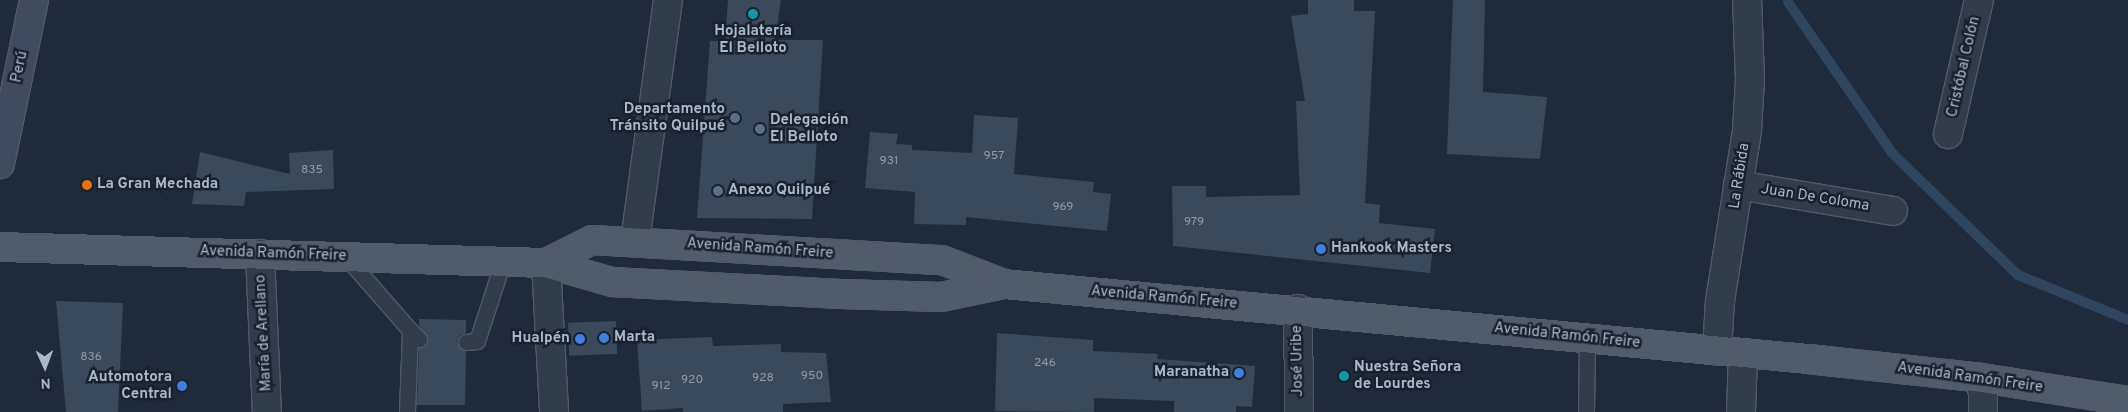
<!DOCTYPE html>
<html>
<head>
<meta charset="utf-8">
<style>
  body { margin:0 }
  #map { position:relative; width:2128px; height:412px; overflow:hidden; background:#1f2b3a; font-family:Overpass,sans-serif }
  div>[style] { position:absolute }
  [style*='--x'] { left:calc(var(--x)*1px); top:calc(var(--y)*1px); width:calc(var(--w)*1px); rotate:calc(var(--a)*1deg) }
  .stream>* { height:10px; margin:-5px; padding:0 5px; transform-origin:5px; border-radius:5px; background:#2f4661 }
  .building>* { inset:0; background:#3a4a5a; transform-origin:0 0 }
  .roads { filter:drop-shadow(1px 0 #505b68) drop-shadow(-1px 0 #505b68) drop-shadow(0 1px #505b68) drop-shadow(0 -1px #505b68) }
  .lane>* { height:15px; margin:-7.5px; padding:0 7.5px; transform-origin:7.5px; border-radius:7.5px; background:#323d4a }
  .street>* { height:28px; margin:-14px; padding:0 14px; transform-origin:14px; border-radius:14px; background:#323d4a }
  .secondary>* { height:28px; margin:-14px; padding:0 14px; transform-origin:14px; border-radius:14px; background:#404c5d }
  .primary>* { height:28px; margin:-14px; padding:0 14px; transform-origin:14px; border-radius:14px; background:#505c6a }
  .dots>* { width:14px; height:14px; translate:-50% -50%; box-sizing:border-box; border:2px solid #18222e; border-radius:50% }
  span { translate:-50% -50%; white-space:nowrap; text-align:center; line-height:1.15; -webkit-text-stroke:5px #18222e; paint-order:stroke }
  .number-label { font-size:12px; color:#909cac }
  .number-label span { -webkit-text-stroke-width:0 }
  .poi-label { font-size:15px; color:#adb8c7; font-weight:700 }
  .right { translate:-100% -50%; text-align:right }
  .left { translate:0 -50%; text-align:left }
  .street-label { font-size:15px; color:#adb8c7 }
  .north { position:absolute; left:20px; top:342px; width:50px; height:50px; -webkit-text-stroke:4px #18222e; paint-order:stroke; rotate:178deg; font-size:14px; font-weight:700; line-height:20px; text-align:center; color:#adb8c7 }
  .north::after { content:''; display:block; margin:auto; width:18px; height:22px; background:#adb8c7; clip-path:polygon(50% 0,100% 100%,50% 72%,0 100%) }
</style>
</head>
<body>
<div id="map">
  <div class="stream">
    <div style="--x:1788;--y:2;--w:183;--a:55.4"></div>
    <div style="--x:1892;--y:153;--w:175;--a:44.1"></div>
    <div style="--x:2018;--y:275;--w:119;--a:22.2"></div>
  </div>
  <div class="building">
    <div style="clip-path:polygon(728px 0,781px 0,775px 40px,823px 40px,812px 219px,697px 218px,710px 41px,725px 41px)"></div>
    <div style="clip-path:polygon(1308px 0,1354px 0,1354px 11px,1375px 11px,1365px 203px,1380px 205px,1379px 223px,1435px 229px,1430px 273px,1173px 246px,1172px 186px,1206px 186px,1206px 197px,1300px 195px,1296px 101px,1305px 101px,1291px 16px,1308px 14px)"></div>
    <div style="clip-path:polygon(1453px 0,1485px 0,1483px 92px,1547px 97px,1540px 159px,1447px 154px)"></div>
    <div style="clip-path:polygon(974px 115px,1018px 118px,1014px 174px,1094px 182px,1093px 192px,1111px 194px,1107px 231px,966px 217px,966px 225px,914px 224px,915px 192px,865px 188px,870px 132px,898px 134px,896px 144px,912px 145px,912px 150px,972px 153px)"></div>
    <div style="clip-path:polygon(333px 150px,334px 189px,246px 192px,244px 206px,192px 204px,200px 152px,290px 174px,289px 153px)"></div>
    <div style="clip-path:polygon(56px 301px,123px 303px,118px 412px,66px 412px)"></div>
    <div style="clip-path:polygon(419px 319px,466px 320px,466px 333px,460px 335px,457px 342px,466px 351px,465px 405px,417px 405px,419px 348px,428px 341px,419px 325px)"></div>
    <div style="left:616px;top:321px;width:33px;height:48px;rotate:88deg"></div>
    <div style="clip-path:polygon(997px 333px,1093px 340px,1093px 351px,1158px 354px,1157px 359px,1255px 366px,1252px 407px,1236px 406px,1236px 412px,1174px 412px,1174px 401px,1094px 398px,1094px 412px,995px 411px)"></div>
    <div style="clip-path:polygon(712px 337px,713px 346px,781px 344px,781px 352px,826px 353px,831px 402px,783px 404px,783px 412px,683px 412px,683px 408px,642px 411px,637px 340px)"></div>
  </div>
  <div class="roads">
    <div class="lane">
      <div style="--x:346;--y:257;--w:97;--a:48.8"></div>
      <div style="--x:466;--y:342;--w:11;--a:-5"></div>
      <div style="--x:477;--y:341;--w:84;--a:-72"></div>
      <div style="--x:407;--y:412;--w:82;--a:-87.9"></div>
      <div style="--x:410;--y:330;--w:13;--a:45"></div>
      <div style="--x:1586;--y:412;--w:73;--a:-89.2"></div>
    </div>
    <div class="street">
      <div style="--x:1948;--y:134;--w:138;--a:-77"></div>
      <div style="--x:1738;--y:185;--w:157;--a:9.5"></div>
      <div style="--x:635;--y:241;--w:243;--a:-82.2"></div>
      <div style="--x:260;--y:254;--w:158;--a:87.5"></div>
      <div style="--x:546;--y:263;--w:149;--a:86.9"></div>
      <div style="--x:1298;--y:309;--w:103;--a:89.4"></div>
      <div style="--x:1717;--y:351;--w:50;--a:-86.6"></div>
      <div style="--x:1720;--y:301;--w:173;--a:-81"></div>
      <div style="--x:1747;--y:130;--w:50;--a:-86.6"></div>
      <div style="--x:1750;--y:80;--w:80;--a:-92.1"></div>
      <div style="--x:1982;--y:378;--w:34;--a:88"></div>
      <div style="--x:1741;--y:412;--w:58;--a:-88"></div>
    </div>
    <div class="secondary">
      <div style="--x:0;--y:164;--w:167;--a:-78.3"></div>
    </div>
    <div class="primary">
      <div style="--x:0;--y:247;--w:546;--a:1.68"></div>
      <div style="--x:546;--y:263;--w:69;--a:16.1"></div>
      <div style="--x:612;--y:282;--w:229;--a:3"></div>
      <div style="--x:841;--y:294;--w:100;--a:1.7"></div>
      <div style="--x:941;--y:297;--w:64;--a:-11.7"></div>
      <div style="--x:546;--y:263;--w:51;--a:-26.6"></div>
      <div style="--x:592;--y:240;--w:351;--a:3.3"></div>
      <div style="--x:942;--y:260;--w:66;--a:21.2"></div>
      <div style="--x:1004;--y:284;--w:807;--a:5.33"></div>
      <div style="--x:1808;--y:359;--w:175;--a:6.2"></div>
      <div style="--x:1982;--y:378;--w:148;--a:9"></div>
    </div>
  </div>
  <div class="dots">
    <div style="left:753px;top:14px;background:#0f9aa8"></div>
    <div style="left:735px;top:118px;background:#5c6f8a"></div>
    <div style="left:760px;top:129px;background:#5c6f8a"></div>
    <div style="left:87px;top:185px;background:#e8710a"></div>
    <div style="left:718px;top:191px;background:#5c6f8a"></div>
    <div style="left:1321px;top:249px;background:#3f7fe0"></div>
    <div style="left:604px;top:338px;background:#3f7fe0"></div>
    <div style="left:580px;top:339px;background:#3f7fe0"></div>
    <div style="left:1239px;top:373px;background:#3f7fe0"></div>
    <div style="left:1344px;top:376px;background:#0f9aa8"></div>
    <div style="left:182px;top:386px;background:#3f7fe0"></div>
  </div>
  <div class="number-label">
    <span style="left:994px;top:157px">957</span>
    <span style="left:889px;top:162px">931</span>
    <span style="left:312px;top:171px">835</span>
    <span style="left:1063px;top:208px">969</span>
    <span style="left:1194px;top:223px">979</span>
    <span style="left:91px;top:358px">836</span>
    <span style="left:1045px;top:364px">246</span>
    <span style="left:812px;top:377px">950</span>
    <span style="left:763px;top:379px">928</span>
    <span style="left:692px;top:381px">920</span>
    <span style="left:661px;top:387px">912</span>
  </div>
  <div class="poi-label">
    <span style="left:753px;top:40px">Hojalatería<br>El Belloto</span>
    <span class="right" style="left:725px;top:118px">Departamento<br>Tránsito Quilpué</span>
    <span class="left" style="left:770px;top:129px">Delegación<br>El Belloto</span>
    <span class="left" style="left:97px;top:185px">La Gran Mechada</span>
    <span class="left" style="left:728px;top:191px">Anexo Quilpué</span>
    <span class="left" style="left:1331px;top:249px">Hankook Masters</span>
    <span class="left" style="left:614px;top:338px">Marta</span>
    <span class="right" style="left:570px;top:339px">Hualpén</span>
    <span class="left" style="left:1354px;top:376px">Nuestra Señora<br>de Lourdes</span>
    <span class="right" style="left:1229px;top:373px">Maranatha</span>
    <span class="right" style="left:172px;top:386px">Automotora<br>Central</span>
  </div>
  <div class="street-label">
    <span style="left:20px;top:67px;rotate:-78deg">Perú</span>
    <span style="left:1964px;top:67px;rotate:-77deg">Cristóbal Colón</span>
    <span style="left:1740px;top:176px;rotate:-81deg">La Rábida</span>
    <span style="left:1815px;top:198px;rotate:9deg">Juan De Coloma</span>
    <span style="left:760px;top:249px;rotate:4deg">Avenida Ramón Freire</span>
    <span style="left:273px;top:254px;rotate:2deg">Avenida Ramón Freire</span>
    <span style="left:1164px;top:298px;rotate:5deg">Avenida Ramón Freire</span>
    <span style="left:264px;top:333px;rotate:-93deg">María de Arellano</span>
    <span style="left:1567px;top:336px;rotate:6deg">Avenida Ramón Freire</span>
    <span style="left:1298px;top:361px;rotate:-91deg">José Uribe</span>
    <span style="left:1970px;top:378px;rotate:8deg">Avenida Ramón Freire</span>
  </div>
  <div class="north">N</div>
</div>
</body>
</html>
